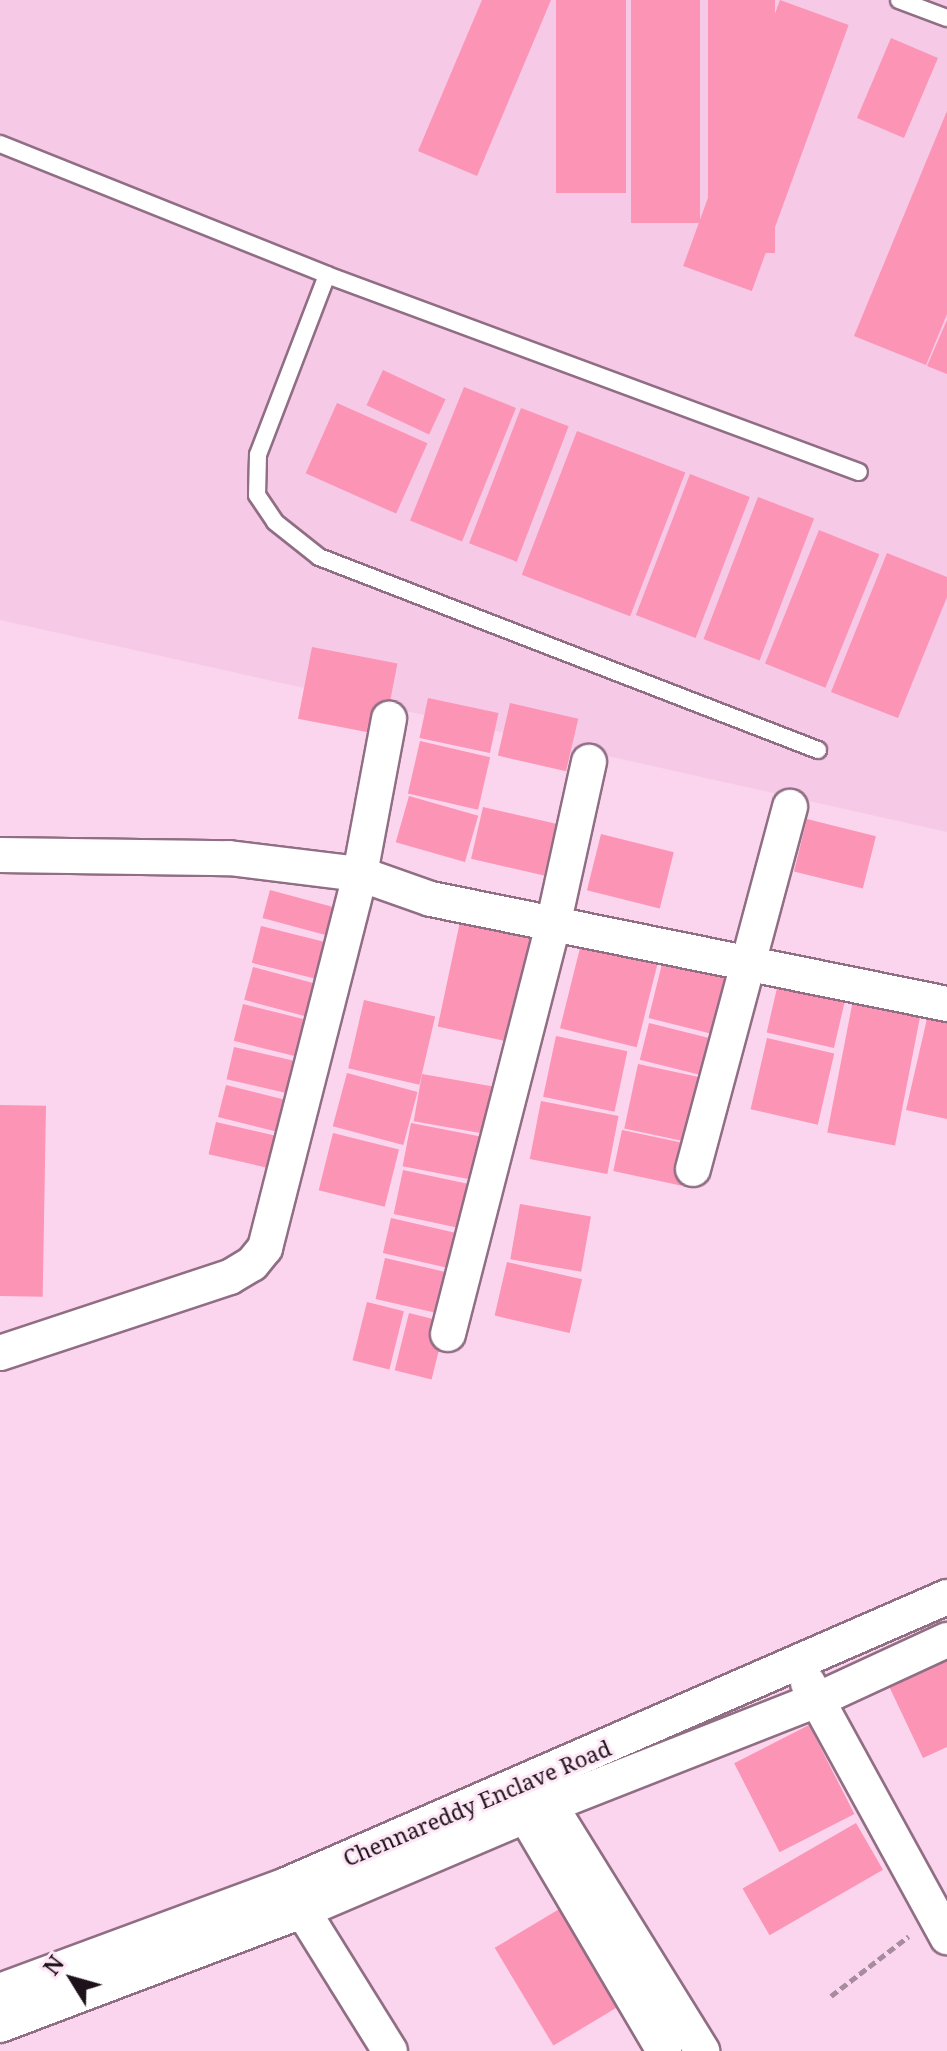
<!DOCTYPE html>
<html>
<head>
<meta charset="utf-8">
<style>
  body { margin:0 }
  #map { position:relative; width:947px; height:2051px; overflow:hidden; background:#fbd5ed; font-family:"Noto Serif",serif }
  div>[style] { position:absolute }
  [style*='--x'] { left:calc(var(--x)*1px); top:calc(var(--y)*1px); width:calc(var(--w)*1px); rotate:calc(var(--a)*1deg) }
  .built>* { inset:0; background:#f6c9e6 }
  .building>* { inset:0; background:#fb94b5; transform-origin:0 0 }
  .path>* { height:5px; margin-top:-2.5px; transform-origin:0; background:repeating-linear-gradient(90deg,#a88c9d 0 8px,transparent 0 12px) }
  .roads { filter:drop-shadow(2px 0 #906e84) drop-shadow(-2px 0 #906e84) drop-shadow(0 2px #906e84) drop-shadow(0 -2px #906e84) }
  .lane>* { height:16px; margin:-8px; padding:0 8px; transform-origin:8px; border-radius:8px; background:#fff }
  .street>* { height:34px; margin:-17px; padding:0 17px; transform-origin:17px; border-radius:17px; background:#fff }
  span { translate:-50% -50%; white-space:nowrap; text-align:center; line-height:1.15; -webkit-text-stroke:6px #fee7f6; paint-order:stroke }
  .street-label { font-size:22px; color:#1e121a }
  .north { position:absolute; left:32px; top:1939px; width:80px; height:80px; -webkit-text-stroke:6px #fee7f6; paint-order:stroke; rotate:307deg; font-size:22px; font-weight:700; line-height:32px; text-align:center; color:#1e121a }
  .north::after { content:''; display:block; margin:auto; width:28px; height:36px; background:#1e121a; clip-path:polygon(50% 0,100% 100%,50% 72%,0 100%) }
</style>
</head>
<body>
<div id="map">
  <div class="built">
    <div style="clip-path:polygon(0 0,947px 0,947px 832px,0 620px)"></div>
  </div>
  <div class="building">
    <div style="clip-path:polygon(482px 0,551px 0,477px 176px,418px 151px)"></div>
    <div style="left:556px;top:0;width:70px;height:193px"></div>
    <div style="left:631px;top:0;width:69px;height:223px"></div>
    <div style="left:708px;top:0;width:67px;height:253px"></div>
    <div style="left:780px;top:0;width:73px;height:283px;rotate:20deg"></div>
    <div style="left:891px;top:38px;width:51px;height:87px;rotate:23deg"></div>
    <div style="clip-path:polygon(947px 111px,947px 314px,926px 365px,854px 336px)"></div>
    <div style="clip-path:polygon(947px 320px,947px 374px,927px 366px)"></div>
    <div style="left:383px;top:370px;width:69px;height:39px;rotate:25deg"></div>
    <div style="left:464px;top:387px;width:56px;height:144px;rotate:22deg"></div>
    <div style="left:337px;top:403px;width:99px;height:77px;rotate:24deg"></div>
    <div style="left:521px;top:408px;width:51px;height:145px;rotate:21deg"></div>
    <div style="left:577px;top:431px;width:116px;height:154px;rotate:21deg"></div>
    <div style="left:690px;top:474px;width:64px;height:151px;rotate:21deg"></div>
    <div style="left:758px;top:497px;width:60px;height:152px;rotate:21deg"></div>
    <div style="left:819px;top:530px;width:65px;height:144px;rotate:22deg"></div>
    <div style="clip-path:polygon(887px 553px,947px 577px,947px 597px,898px 718px,831px 692px)"></div>
    <div style="left:312px;top:647px;width:87px;height:73px;rotate:11deg"></div>
    <div style="left:428px;top:698px;width:72px;height:41px;rotate:12deg"></div>
    <div style="left:510px;top:703px;width:70px;height:54px;rotate:13deg"></div>
    <div style="left:420px;top:741px;width:72px;height:54px;rotate:13deg"></div>
    <div style="left:409px;top:796px;width:72px;height:48px;rotate:16deg"></div>
    <div style="left:483px;top:807px;width:75px;height:53px;rotate:13deg"></div>
    <div style="left:807px;top:819px;width:71px;height:54px;rotate:14deg"></div>
    <div style="left:601px;top:834px;width:75px;height:58px;rotate:14deg"></div>
    <div style="left:270px;top:890px;width:72px;height:29px;rotate:15deg"></div>
    <div style="left:461px;top:917px;width:75px;height:112px;rotate:12deg"></div>
    <div style="left:261px;top:926px;width:71px;height:38px;rotate:14deg"></div>
    <div style="left:583px;top:936px;width:79px;height:95px;rotate:14deg"></div>
    <div style="left:665px;top:952px;width:72px;height:68px;rotate:14deg"></div>
    <div style="left:253px;top:967px;width:68px;height:34px;rotate:15deg"></div>
    <div style="left:780px;top:975px;width:69px;height:59px;rotate:13deg"></div>
    <div style="left:854px;top:995px;width:69px;height:140px;rotate:11deg"></div>
    <div style="left:364px;top:1000px;width:73px;height:70px;rotate:13deg"></div>
    <div style="left:243px;top:1004px;width:70px;height:38px;rotate:14deg"></div>
    <div style="clip-path:polygon(929px 1010px,947px 1013px,947px 1119px,906px 1110px)"></div>
    <div style="left:649px;top:1023px;width:72px;height:38px;rotate:14deg"></div>
    <div style="left:556px;top:1036px;width:73px;height:62px;rotate:12deg"></div>
    <div style="left:767px;top:1038px;width:69px;height:73px;rotate:13deg"></div>
    <div style="left:234px;top:1047px;width:70px;height:33px;rotate:13deg"></div>
    <div style="left:638px;top:1064px;width:68px;height:66px;rotate:12deg"></div>
    <div style="left:347px;top:1073px;width:73px;height:55px;rotate:15deg"></div>
    <div style="left:422px;top:1074px;width:75px;height:48px;rotate:10deg"></div>
    <div style="left:226px;top:1085px;width:69px;height:33px;rotate:14deg"></div>
    <div style="left:541px;top:1101px;width:79px;height:59px;rotate:11deg"></div>
    <div style="left:0;top:1105px;width:46px;height:191px;rotate:1deg"></div>
    <div style="left:216px;top:1122px;width:70px;height:33px;rotate:13deg"></div>
    <div style="left:411px;top:1123px;width:76px;height:44px;rotate:11deg"></div>
    <div style="left:622px;top:1130px;width:70px;height:42px;rotate:12deg"></div>
    <div style="left:333px;top:1133px;width:68px;height:59px;rotate:14deg"></div>
    <div style="left:403px;top:1170px;width:73px;height:45px;rotate:12deg"></div>
    <div style="left:520px;top:1204px;width:72px;height:56px;rotate:10deg"></div>
    <div style="left:391px;top:1218px;width:78px;height:36px;rotate:13deg"></div>
    <div style="left:385px;top:1258px;width:74px;height:42px;rotate:13deg"></div>
    <div style="left:507px;top:1262px;width:77px;height:55px;rotate:13deg"></div>
    <div style="left:367px;top:1302px;width:38px;height:60px;rotate:14deg"></div>
    <div style="left:409px;top:1313px;width:38px;height:59px;rotate:14deg"></div>
    <div style="clip-path:polygon(947px 1653px,947px 1747px,923px 1758px,887px 1682px)"></div>
    <div style="left:809px;top:1725px;width:100px;height:84px;rotate:63deg"></div>
    <div style="left:856px;top:1823px;width:54px;height:131px;rotate:60deg"></div>
    <div style="left:571px;top:1902px;width:114px;height:89px;rotate:59deg"></div>
  </div>
  <div class="path">
    <div style="--x:831;--y:1996;--w:98;--a:-37.6"></div>
  </div>
  <div class="roads">
    <div class="lane">
      <div style="--x:899;--y:0;--w:51;--a:20.6"></div>
      <div style="--x:0;--y:144;--w:352;--a:21.8"></div>
      <div style="--x:327;--y:275;--w:567;--a:20.32"></div>
      <div style="--x:327;--y:275;--w:193;--a:111"></div>
      <div style="--x:258;--y:455;--w:40;--a:91.4"></div>
      <div style="--x:257;--y:495;--w:32;--a:56"></div>
      <div style="--x:275;--y:522;--w:56;--a:38.5"></div>
      <div style="--x:319;--y:557;--w:535;--a:21.15"></div>
    </div>
    <div class="street">
      <div style="--x:0;--y:855;--w:229;--a:0.8"></div>
      <div style="--x:229;--y:858;--w:132;--a:7"></div>
      <div style="--x:360;--y:874;--w:75;--a:19.4"></div>
      <div style="--x:431;--y:899;--w:527;--a:11.5"></div>
      <div style="--x:693;--y:1169;--w:375;--a:-75"></div>
      <div style="--x:448;--y:1334;--w:426;--a:-75.6"></div>
      <div style="--x:554;--y:921;--w:163;--a:-77.6"></div>
      <div style="--x:0;--y:1353;--w:242;--a:-18.3"></div>
      <div style="--x:230;--y:1277;--w:26;--a:-31"></div>
      <div style="--x:252;--y:1264;--w:21;--a:-51"></div>
      <div style="--x:265;--y:1248;--w:386;--a:-75.7"></div>
      <div style="--x:360;--y:874;--w:158;--a:-79.4"></div>
      <div style="--x:808;--y:1683;--w:290;--a:61.3"></div>
      <div style="--x:538;--y:1786;--w:312;--a:58.2"></div>
      <div style="--x:514;--y:1796;--w:296;--a:59.5"></div>
      <div style="--x:291;--y:1892;--w:187;--a:58.1"></div>
      <div style="--x:0;--y:1991;--w:305;--a:-20.3"></div>
      <div style="--x:286;--y:1885;--w:721;--a:-23.54"></div>
      <div style="--x:0;--y:2025;--w:323;--a:-20.7"></div>
      <div style="--x:302;--y:1911;--w:270;--a:-23.1"></div>
      <div style="--x:550;--y:1805;--w:287;--a:-21.5"></div>
      <div style="--x:817;--y:1700;--w:143;--a:-24.8"></div>
    </div>
  </div>
  <div class="street-label">
    <span style="left:477px;top:1803px;rotate:-23deg">Chennareddy Enclave Road</span>
  </div>
  <div class="north">N</div>
</div>
</body>
</html>
